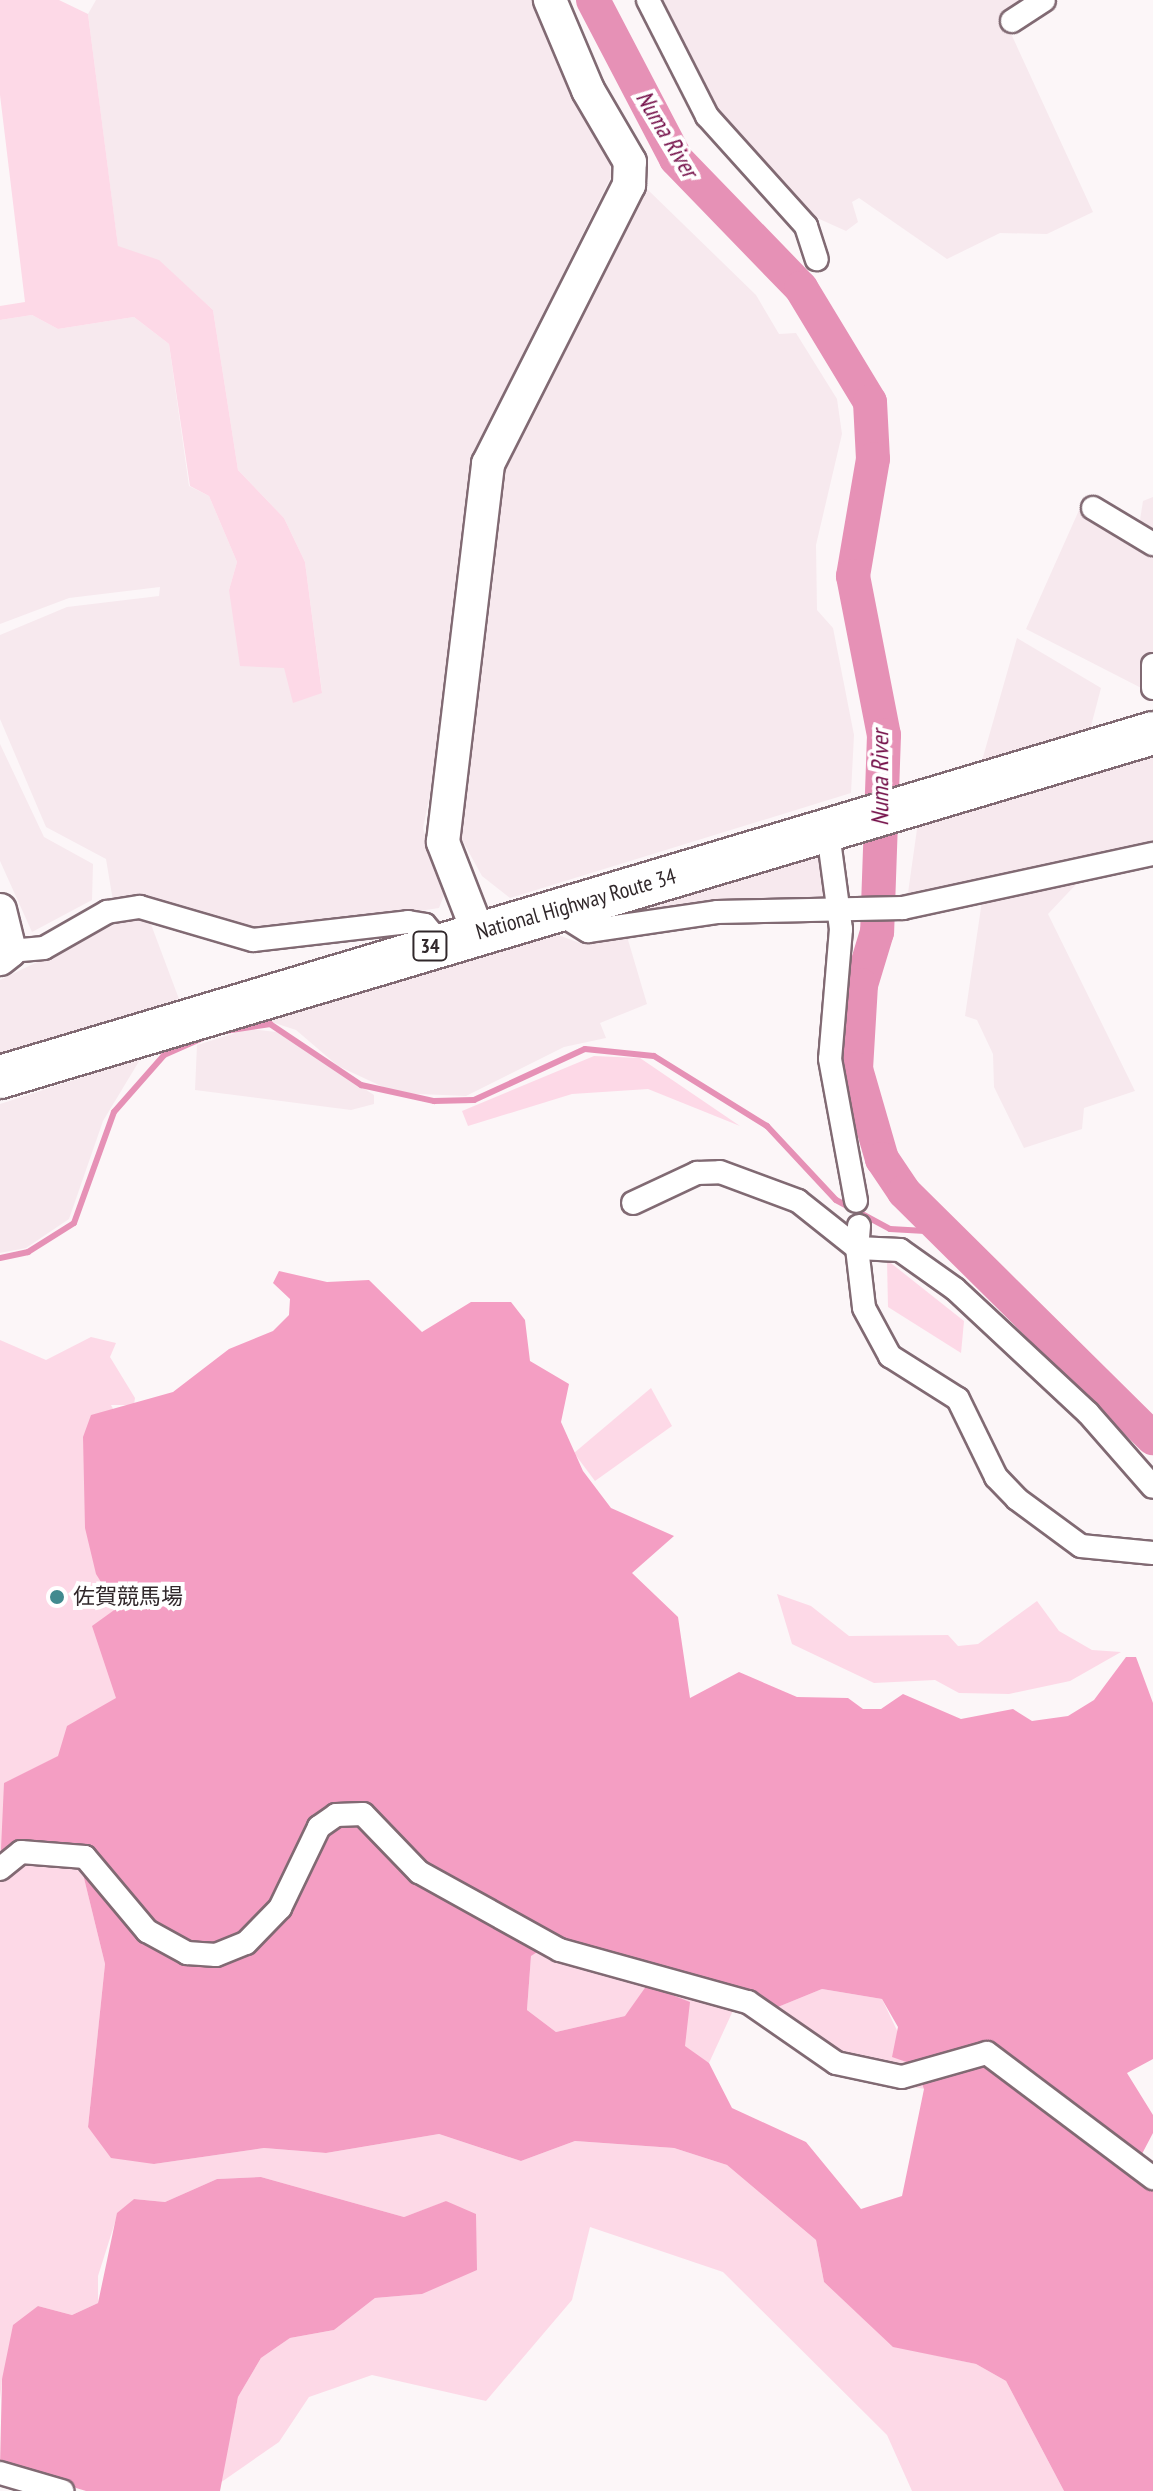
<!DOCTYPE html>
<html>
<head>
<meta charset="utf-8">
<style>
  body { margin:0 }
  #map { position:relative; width:1153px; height:2491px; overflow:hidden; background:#fcf6f8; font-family:"PT Sans Narrow","Noto Sans JP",sans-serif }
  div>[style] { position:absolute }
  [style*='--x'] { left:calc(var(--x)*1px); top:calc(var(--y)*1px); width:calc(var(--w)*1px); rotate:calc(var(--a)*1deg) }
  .built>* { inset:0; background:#f7e9ee }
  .green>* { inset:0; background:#fdd9e7 }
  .forest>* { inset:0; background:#f49ec3 }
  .stream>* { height:6px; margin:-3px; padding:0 3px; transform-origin:3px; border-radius:3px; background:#e691b6 }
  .river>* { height:34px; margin:-17px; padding:0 17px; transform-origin:17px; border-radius:17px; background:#e691b6 }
  .roads { filter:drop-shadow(2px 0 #816a73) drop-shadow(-2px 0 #816a73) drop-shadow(0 2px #816a73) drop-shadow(0 -2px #816a73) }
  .street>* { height:22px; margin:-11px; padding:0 11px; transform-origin:11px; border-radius:11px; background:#fff }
  .secondary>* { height:32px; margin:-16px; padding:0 16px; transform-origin:16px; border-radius:16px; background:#fff }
  .highway>* { height:42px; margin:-21px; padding:0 21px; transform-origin:21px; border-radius:21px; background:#fff }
  .dots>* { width:22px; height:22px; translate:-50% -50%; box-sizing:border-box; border:4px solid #fff; border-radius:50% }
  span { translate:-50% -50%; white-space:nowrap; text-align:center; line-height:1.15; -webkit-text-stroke:8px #fff; paint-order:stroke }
  .shield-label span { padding:2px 6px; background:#fff; border:2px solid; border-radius:6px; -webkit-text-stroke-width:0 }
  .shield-label { font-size:20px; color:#31282b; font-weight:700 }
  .street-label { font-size:22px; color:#31282b }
  .poi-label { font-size:22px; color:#31282b }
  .left { translate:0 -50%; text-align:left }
  .water-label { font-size:24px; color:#730e48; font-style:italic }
</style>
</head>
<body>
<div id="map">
  <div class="built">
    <div style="clip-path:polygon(96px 0,535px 0,609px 154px,611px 177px,470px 461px,443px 734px,423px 828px,444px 895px,439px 908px,262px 935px,220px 928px,181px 906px,144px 897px,113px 901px,106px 859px,46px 827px,0 719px,0 635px,67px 607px,159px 596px,160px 587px,69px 598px,0 624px,0 320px,32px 315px,58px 329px,134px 317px,169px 344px,189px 486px,209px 496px,237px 562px,229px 590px,284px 667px,322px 692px,305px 562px,284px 518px,238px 470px,213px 310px,159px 261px,118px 247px,88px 14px)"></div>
    <div style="clip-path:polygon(660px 0,1021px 0,1002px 14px,1093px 212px,1047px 234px,1000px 233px,947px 259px,859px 198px,852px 202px,858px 222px,846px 231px,795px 208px,726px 139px)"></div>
    <div style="clip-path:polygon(646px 188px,756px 295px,779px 334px,796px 333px,837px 399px,842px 434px,816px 545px,817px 610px,833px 628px,854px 735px,851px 793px,510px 898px,482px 876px,461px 838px,503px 469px)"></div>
    <div style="clip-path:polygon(1153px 497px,1153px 694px,1026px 629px,1084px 499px,1140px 520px,1143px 501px)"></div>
    <div style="clip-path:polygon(1017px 638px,1101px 688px,1090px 730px,981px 764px)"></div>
    <div style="clip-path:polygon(0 744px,44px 837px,93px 864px,92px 900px,32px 932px,0 861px)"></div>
    <div style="clip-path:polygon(1153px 752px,1153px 847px,907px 900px,918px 822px)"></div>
    <div style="clip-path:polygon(824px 849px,830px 894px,813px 901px,628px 910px)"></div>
    <div style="clip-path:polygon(1082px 878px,1048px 914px,1135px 1091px,1084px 1108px,1082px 1129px,1024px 1148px,994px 1087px,993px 1054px,977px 1020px,965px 1016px,982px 901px)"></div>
    <div style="clip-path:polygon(128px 918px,149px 919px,179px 999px,0 1054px,0 980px)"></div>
    <div style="clip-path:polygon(547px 931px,580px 943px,626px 933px,647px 1004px,600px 1023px,606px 1038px,564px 1047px,466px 1096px,396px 1093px,338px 1066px,296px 1030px,253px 1016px)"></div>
    <div style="clip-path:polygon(248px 1029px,277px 1032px,374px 1095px,374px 1104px,351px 1110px,195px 1090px,197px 1045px)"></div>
    <div style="clip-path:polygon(141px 1058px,103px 1121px,69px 1219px,26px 1248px,0 1253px,0 1104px)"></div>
  </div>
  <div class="green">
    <div style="clip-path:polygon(0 0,59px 0,88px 14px,118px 246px,159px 260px,213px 310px,238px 470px,284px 518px,305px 562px,322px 693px,293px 703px,284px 668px,240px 666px,229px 590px,237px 562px,209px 496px,190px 486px,169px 344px,134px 317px,58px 329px,32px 315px,0 320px,0 306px,25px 302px,0 95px)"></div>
    <div style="clip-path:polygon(594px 1056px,640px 1058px,740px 1126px,648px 1089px,572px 1094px,468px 1126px,462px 1111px)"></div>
    <div style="clip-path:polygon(887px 1260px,964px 1321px,961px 1353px,888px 1307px)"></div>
    <div style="clip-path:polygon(91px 1337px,116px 1343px,110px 1357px,135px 1398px,134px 1405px,111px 1405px,229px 1624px,0 1854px,0 1340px,46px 1360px)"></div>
    <div style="clip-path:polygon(651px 1388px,672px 1426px,595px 1481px,574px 1453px)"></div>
    <div style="clip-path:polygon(777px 1594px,811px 1606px,849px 1636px,948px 1635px,958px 1646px,978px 1644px,1037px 1601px,1059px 1631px,1092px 1650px,1121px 1652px,1070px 1681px,1009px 1694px,959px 1693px,935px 1680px,874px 1683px,792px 1644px)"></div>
    <div style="clip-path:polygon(53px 1859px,82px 1870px,105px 1964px,88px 2127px,154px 2164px,264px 2148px,326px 2153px,439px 2134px,521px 2161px,575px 2141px,674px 2148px,727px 2165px,816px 2240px,824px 2282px,893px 2346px,976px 2364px,1006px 2381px,1064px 2491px,912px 2491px,887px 2435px,723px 2272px,590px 2227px,572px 2300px,486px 2401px,372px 2375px,309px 2397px,279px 2442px,220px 2483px,238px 2397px,261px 2358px,290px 2338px,334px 2330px,375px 2298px,422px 2294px,447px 2201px,404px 2217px,261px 2177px,217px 2179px,165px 2202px,134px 2199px,118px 2213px,98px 2276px,98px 2303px,72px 2315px,38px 2306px,2px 2379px,0 2400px,0 1871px)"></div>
    <div style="clip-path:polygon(556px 1940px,773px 2009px,822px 1989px,882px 1999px,925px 2089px,827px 2073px,736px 2004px,709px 2063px,625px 2016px,556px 2032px,527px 2010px,531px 1955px)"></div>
  </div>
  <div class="forest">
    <div style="clip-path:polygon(evenodd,279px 1271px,327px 1282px,369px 1280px,422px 1332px,471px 1302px,511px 1302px,525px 1320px,530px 1361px,569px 1384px,561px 1422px,583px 1471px,611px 1508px,674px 1536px,632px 1573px,678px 1617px,690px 1698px,739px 1672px,797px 1697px,848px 1698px,863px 1709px,881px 1709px,903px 1694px,961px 1719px,1013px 1709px,1032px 1721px,1068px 1716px,1094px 1700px,1126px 1657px,1136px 1657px,1153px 1703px,1153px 2059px,1127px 2073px,1153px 2115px,1153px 2133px,1133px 2171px,1153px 2189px,1153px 2491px,1064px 2491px,1006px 2381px,976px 2364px,893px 2347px,824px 2282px,816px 2240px,727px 2165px,674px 2148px,575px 2141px,521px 2161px,439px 2134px,326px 2153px,264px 2148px,154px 2164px,111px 2158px,88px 2127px,105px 1964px,82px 1870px,52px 1859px,0 1871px,4px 1783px,58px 1756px,67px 1726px,116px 1698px,92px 1626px,117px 1608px,96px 1574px,85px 1528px,83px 1437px,91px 1415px,173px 1392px,229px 1349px,273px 1331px,289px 1315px,290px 1299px,273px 1283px,279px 1271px,556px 1940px,773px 2009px,822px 1989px,882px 1999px,898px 2027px,892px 2057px,915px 2065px,924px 2089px,902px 2196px,861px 2209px,806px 2142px,732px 2108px,709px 2063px,685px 2046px,690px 2002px,647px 1985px,625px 2016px,556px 2032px,527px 2010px,531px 1956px,556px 1940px)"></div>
    <div style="clip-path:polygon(261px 2177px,404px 2217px,446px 2201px,476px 2214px,477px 2270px,422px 2294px,375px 2298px,334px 2330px,290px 2338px,261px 2358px,238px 2397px,220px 2491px,86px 2491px,0 2465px,2px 2379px,13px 2325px,38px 2306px,72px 2315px,98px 2303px,117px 2213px,134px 2199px,165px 2202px,217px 2179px)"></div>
  </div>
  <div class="stream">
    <div style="--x:225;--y:1031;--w:46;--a:-8.8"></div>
    <div style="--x:270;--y:1024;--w:110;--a:33.8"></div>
    <div style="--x:361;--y:1085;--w:75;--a:12.4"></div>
    <div style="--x:434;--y:1101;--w:40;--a:-1.4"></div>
    <div style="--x:474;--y:1100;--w:122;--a:-24.7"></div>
    <div style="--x:585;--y:1049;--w:69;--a:5.8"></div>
    <div style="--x:654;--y:1056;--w:133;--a:31.8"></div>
    <div style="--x:767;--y:1126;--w:101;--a:47"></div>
    <div style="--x:836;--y:1200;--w:61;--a:28.2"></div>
    <div style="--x:890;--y:1229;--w:53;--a:3.2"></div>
    <div style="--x:0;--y:1258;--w:29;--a:-12"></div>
    <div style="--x:28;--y:1252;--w:54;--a:-32.2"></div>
    <div style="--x:74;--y:1223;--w:118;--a:-70.2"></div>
    <div style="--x:114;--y:1112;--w:76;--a:-48.7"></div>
    <div style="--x:164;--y:1055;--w:47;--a:-23.8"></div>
  </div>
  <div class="river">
    <div style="--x:593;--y:0;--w:179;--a:62.4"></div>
    <div style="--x:676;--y:159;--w:180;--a:45.9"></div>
    <div style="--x:801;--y:288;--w:133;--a:58.8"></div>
    <div style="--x:870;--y:402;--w:57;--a:87"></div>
    <div style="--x:873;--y:459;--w:119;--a:99.7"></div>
    <div style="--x:853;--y:576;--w:162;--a:79"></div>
    <div style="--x:884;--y:735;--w:197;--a:92"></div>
    <div style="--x:877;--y:932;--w:55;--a:106.8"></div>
    <div style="--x:861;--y:985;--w:84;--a:93.4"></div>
    <div style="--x:856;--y:1069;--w:94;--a:73.9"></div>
    <div style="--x:882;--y:1159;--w:40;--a:56"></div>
    <div style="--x:904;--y:1192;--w:350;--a:44.7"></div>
  </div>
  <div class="roads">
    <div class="street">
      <div style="--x:648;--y:0;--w:130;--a:63"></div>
      <div style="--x:707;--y:116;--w:148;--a:48"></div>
      <div style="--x:806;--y:226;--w:35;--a:72"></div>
      <div style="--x:1012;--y:21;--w:38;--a:-33"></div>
      <div style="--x:1093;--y:508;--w:70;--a:31"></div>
      <div style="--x:1153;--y:665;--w:23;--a:90"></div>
      <div style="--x:828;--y:833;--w:97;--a:82.3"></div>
      <div style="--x:841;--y:929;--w:130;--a:94.8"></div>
      <div style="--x:830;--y:1059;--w:144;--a:79.6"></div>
      <div style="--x:554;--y:910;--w:40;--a:32"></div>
      <div style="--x:588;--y:931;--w:130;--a:-8.4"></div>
      <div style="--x:717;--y:912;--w:186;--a:-1.2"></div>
      <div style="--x:903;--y:908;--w:256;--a:-12.2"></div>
      <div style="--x:10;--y:951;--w:34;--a:-5"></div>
      <div style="--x:44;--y:948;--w:73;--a:-29.7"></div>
      <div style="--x:107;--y:912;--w:33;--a:-9"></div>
      <div style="--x:140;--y:907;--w:118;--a:16.3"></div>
      <div style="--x:253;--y:940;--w:156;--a:-6.6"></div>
      <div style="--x:408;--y:922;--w:17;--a:10"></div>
      <div style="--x:425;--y:925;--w:23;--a:50"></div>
      <div style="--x:633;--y:1203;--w:71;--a:-25.1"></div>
      <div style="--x:697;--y:1173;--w:23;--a:-2"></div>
      <div style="--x:720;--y:1172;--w:83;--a:20.4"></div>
      <div style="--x:798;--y:1201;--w:75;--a:38.5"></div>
      <div style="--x:857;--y:1248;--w:60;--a:83.3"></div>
      <div style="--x:864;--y:1308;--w:55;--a:61.6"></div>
      <div style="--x:890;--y:1356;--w:80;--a:32.3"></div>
      <div style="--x:958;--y:1399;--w:87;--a:64"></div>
      <div style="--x:996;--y:1477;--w:30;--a:46"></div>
      <div style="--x:1017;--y:1499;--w:79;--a:36.3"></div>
      <div style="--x:1081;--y:1546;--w:72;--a:5.6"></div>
      <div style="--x:859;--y:1226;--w:22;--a:95"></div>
      <div style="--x:857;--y:1248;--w:43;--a:2.7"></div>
      <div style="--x:900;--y:1250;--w:67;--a:35.3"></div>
      <div style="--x:955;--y:1289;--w:182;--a:43"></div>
      <div style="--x:1088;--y:1413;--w:98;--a:48.7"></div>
      <div style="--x:0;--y:1869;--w:27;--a:-39"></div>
      <div style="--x:21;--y:1852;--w:64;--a:4.5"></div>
      <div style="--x:85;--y:1857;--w:97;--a:50"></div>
      <div style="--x:147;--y:1931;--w:46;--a:28.8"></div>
      <div style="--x:187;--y:1953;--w:29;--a:4"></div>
      <div style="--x:216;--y:1955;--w:32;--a:-22"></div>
      <div style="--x:246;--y:1943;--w:49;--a:-45.8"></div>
      <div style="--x:280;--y:1908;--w:90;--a:-64.3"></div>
      <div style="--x:319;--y:1827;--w:21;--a:-35"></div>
      <div style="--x:336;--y:1815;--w:27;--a:-2"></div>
      <div style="--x:363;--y:1814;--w:81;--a:46"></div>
      <div style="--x:419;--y:1872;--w:161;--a:29"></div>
      <div style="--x:560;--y:1950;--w:195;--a:15.5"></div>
      <div style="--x:748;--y:2002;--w:107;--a:34.7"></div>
      <div style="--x:836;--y:2063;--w:67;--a:12"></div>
      <div style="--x:902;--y:2077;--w:88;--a:-15.8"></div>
      <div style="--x:987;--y:2053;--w:208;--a:37"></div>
      <div style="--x:0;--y:2473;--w:65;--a:16.2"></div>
    </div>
    <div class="secondary">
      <div style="--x:0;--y:910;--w:42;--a:76.3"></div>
      <div style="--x:10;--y:951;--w:13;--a:141"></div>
      <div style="--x:478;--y:932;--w:97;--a:-111.3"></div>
      <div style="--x:443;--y:842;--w:381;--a:-83.2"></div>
      <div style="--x:488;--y:464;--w:313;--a:-63.2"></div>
      <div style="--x:629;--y:185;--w:23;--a:-88"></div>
      <div style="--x:630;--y:162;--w:83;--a:-120.3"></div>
      <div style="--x:588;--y:90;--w:98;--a:-112.9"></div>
    </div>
    <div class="highway">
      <div style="--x:0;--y:1077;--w:1203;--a:-16.61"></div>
    </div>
  </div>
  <div class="dots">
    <div style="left:57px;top:1597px;background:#428a8f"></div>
  </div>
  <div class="shield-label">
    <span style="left:430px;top:946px">34</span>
  </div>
  <div class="street-label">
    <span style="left:576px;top:904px;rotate:-16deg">National Highway Route 34</span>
  </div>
  <div class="poi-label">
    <span class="left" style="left:73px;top:1597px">佐賀競馬場</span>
  </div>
  <div class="water-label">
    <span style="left:667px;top:134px;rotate:59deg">Numa River</span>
    <span style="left:880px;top:778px;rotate:-90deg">Numa River</span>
  </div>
</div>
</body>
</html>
